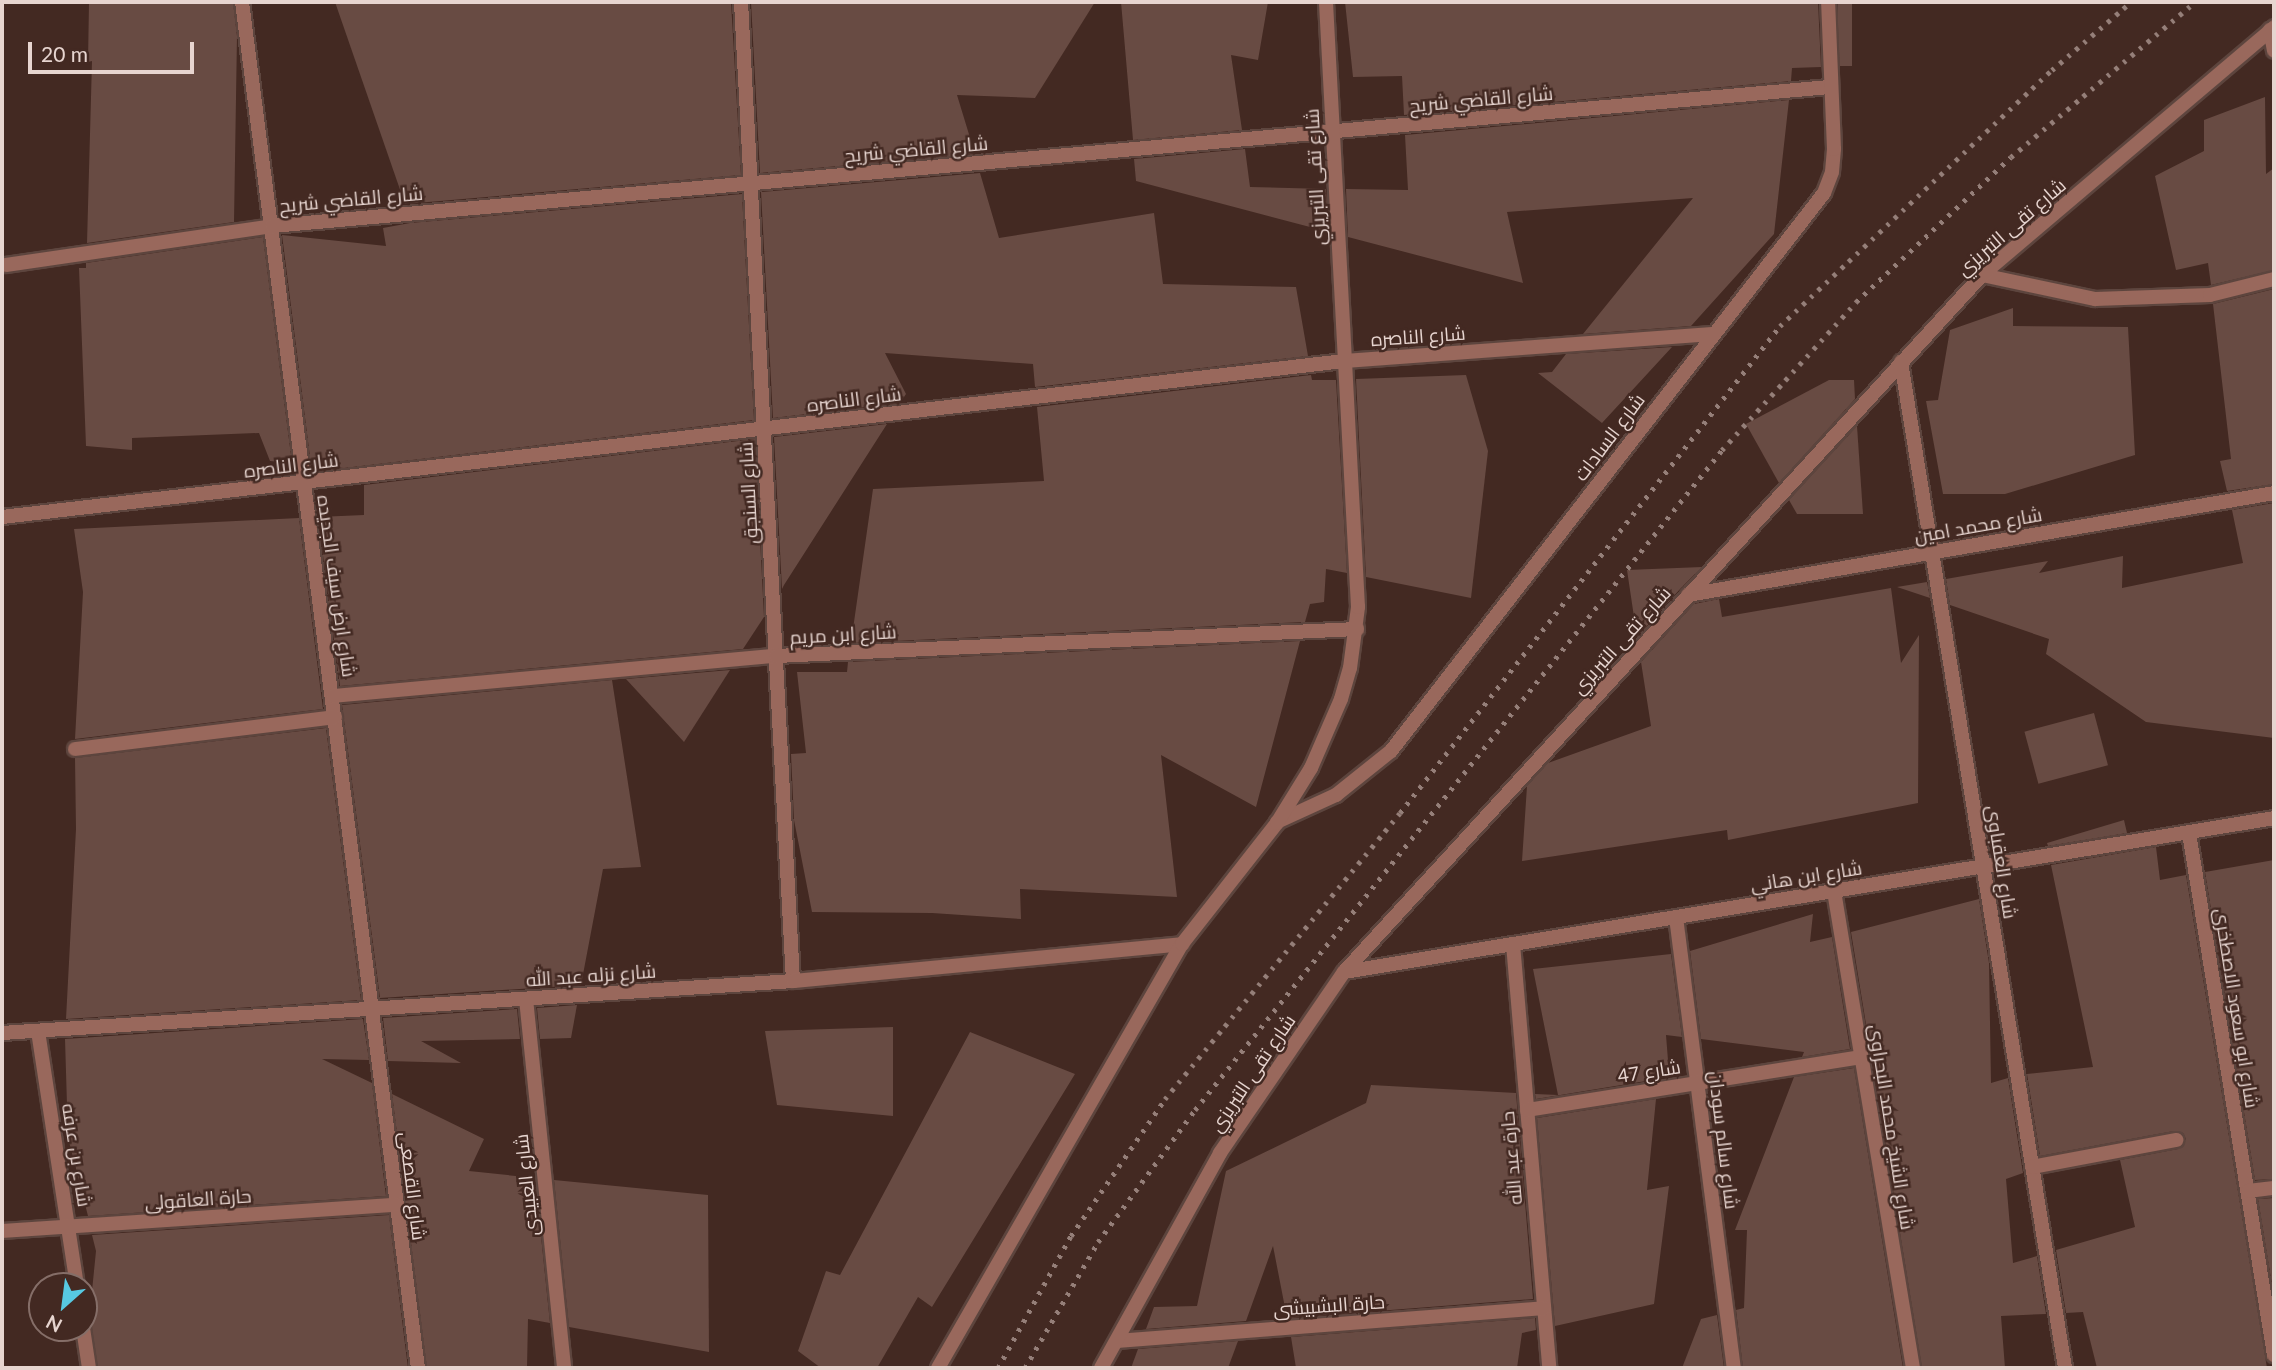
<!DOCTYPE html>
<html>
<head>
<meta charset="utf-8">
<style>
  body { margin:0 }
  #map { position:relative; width:2276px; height:1370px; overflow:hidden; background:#432922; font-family:Lato,Cairo,sans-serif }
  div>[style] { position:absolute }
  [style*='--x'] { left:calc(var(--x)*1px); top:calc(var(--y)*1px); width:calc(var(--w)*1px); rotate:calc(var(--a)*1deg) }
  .building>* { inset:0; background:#684b43; transform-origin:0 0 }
  .roads { filter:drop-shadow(2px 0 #5d453e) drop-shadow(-2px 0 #5d453e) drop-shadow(0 2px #5d453e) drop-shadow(0 -2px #5d453e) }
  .minor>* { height:14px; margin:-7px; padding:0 7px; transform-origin:7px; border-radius:7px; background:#99685c }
  .rail>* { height:5px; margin-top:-2.5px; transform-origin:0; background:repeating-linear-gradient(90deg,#957f79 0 3.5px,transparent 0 10.5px) }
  span { translate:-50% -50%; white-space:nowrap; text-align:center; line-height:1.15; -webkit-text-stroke:5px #432922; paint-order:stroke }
  .street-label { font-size:19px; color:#e7d5d0 }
  .frame { position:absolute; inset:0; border:4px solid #e7d5d0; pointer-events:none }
  .north { position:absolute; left:28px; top:1272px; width:70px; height:70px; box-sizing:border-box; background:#432922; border:2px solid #856e68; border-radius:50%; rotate:208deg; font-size:19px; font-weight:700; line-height:28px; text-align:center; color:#e7d5d0 }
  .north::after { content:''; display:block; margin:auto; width:24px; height:32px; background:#57c9e2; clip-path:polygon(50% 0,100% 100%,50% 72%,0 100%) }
  .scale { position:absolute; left:28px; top:42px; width:166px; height:32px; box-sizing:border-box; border:4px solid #e7d5d0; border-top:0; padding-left:9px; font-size:21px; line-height:24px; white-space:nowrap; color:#e7d5d0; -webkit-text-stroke:5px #432922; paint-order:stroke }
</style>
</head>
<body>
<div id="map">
  <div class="building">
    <div style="clip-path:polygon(89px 2px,233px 2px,237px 36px,234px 222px,87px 243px,92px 61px,88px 62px)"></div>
    <div style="clip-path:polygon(335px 2px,731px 2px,741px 175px,405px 204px)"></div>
    <div style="clip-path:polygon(751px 2px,1095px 2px,1035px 98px,957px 95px,975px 154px,760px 173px)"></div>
    <div style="clip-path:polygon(1121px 2px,1268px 2px,1258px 60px,1231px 55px,1242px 130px,1133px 140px)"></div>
    <div style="clip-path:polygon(1345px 2px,1818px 2px,1821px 67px,1792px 68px,1791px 81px,1404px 115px,1402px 76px,1353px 77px)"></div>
    <div style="left:1838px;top:2px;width:14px;height:64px"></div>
    <div style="clip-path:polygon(2265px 97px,2266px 174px,2274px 168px,2274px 270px,2211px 285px,2208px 263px,2176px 270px,2155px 176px,2204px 151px,2204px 120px)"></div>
    <div style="clip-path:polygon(1789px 100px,1774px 234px,1691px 326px,1583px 334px,1693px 198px,1507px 212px,1523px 283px,1348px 237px,1346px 189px,1408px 190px,1405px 135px)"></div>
    <div style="clip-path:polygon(1245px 149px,1250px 187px,1326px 189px,1329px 232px,1136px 181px,1134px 159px)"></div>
    <div style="clip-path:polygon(980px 173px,999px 238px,1154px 213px,1163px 284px,1296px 287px,1308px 356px,1035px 387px,1033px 364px,885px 353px,906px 394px,900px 403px,773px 418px,761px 192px)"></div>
    <div style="clip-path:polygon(742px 194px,754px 420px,344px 468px,311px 465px,282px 235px,386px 246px,383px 228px,410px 223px)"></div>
    <div style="clip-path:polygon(263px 237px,292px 463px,270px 461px,259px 433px,132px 438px,132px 450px,86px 446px,79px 268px,86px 268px,86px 263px)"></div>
    <div style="clip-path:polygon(2274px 289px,2274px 484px,2227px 491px,2220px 461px,2231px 459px,2213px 304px)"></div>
    <div style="clip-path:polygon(2013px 308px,2013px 326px,2128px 327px,2135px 455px,2005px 494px,1943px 494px,1926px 401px,1938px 400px,1950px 330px)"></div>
    <div style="clip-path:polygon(1672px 347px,1602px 423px,1538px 373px,1552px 372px,1566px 354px)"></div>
    <div style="clip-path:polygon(1311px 375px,1312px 380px,1336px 380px,1347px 573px,1326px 569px,1324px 602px,1310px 604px,1305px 622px,851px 643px,873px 489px,1044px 481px,1037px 407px)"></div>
    <div style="clip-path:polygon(1466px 375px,1488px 451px,1471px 598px,1366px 577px,1356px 379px)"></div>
    <div style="clip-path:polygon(1829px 380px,1854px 380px,1855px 399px,1779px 483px,1746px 424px)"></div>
    <div style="clip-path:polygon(887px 424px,784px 585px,782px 589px,774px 437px)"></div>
    <div style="clip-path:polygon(1857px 426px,1863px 514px,1797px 514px,1789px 500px)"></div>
    <div style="clip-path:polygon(755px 439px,764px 617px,743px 649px,340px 686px,318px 517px,364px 515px,364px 485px)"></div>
    <div style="clip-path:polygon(2274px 503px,2274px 738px,2146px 722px,2046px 654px,2049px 639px,1950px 605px,1946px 579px,2048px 561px,2039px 573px,2123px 556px,2122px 588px,2243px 563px,2232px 510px)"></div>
    <div style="clip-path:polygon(299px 518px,323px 709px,75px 739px,83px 592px,74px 529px)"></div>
    <div style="clip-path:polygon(1702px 567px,1681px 588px,1637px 637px,1627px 570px)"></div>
    <div style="clip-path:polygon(1927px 582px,1930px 598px,1897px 587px)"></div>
    <div style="clip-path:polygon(1891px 588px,1901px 663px,1919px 635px,1918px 803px,1728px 840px,1727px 830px,1522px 861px,1527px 786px,1548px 763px,1651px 726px,1641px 662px,1694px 604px,1719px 599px,1722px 617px)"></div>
    <div style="clip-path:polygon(1300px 641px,1256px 807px,1161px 755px,1177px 897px,1020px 889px,1021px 919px,932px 913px,812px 912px,794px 820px,791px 754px,806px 753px,797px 672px,847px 672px,848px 662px)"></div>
    <div style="clip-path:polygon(730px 670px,684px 742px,626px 679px)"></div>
    <div style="clip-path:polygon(612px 680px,641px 867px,603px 869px,581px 985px,380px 998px,342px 705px)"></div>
    <div style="left:2094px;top:713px;width:54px;height:72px;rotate:75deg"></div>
    <div style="clip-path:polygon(326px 728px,361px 1000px,66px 1019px,76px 829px,75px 758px)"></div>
    <div style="clip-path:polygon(2124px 820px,2127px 833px,2048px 846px,2047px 843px)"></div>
    <div style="clip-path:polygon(2156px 847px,2160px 880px,2186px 875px,2267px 1368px,2097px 1368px,2083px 1312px,2066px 1313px,2056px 1250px,2135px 1227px,2120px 1160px,2178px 1149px,2186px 1139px,2183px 1133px,2174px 1131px,2040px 1156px,2027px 1074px,2093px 1067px,2051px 865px)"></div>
    <div style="clip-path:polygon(2274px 860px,2274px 1179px,2255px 1180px,2205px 872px)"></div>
    <div style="clip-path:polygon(1979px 899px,1989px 963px,1991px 1083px,2008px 1078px,2023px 1173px,2006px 1179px,2013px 1263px,2037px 1256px,2046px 1314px,2001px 1316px,2005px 1368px,1922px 1368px,1851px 932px)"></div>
    <div style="clip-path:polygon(1813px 914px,1810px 942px,1832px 937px,1850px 1049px,1802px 1057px,1804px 1052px,1701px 1039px,1690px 951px)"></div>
    <div style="clip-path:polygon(1671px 954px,1682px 1037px,1666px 1035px,1669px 1073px,1659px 1072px,1658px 1079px,1536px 1099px,1535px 1094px,1558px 1095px,1533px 969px)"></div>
    <div style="clip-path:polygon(577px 1005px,571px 1038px,540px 1039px,537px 1008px)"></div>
    <div style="clip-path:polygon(517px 1009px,520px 1039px,421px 1041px,461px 1063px,388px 1061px,383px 1018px)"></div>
    <div style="clip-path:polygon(363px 1019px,369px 1060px,322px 1059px,372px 1083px,386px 1196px,88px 1216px,68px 1138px,65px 1039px)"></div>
    <div style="clip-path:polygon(893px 1027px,893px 1116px,777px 1105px,765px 1031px)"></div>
    <div style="clip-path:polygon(970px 1032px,1075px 1074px,932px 1307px,918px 1297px,877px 1368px,821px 1368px,798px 1351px,826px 1271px,840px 1275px)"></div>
    <div style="clip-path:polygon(1854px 1068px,1903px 1368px,1743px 1368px,1736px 1310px,1744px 1308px,1747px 1230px,1735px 1230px,1794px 1077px)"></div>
    <div style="clip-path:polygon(1371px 1085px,1516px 1093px,1533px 1299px,1287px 1318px,1273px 1246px,1246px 1321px,1146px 1329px,1154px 1307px,1197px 1306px,1226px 1171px,1366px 1103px)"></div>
    <div style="clip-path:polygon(392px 1094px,484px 1139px,469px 1171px,535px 1178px,550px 1323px,528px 1319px,527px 1368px,427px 1368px)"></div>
    <div style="clip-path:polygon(1656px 1099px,1647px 1190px,1669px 1186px,1654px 1304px,1555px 1326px,1537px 1118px)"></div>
    <div style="clip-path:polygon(554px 1180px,708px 1195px,709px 1352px,569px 1327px)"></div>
    <div style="clip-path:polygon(2274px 1198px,2274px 1297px,2258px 1199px)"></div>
    <div style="clip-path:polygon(389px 1215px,408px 1368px,98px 1368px,89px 1321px,96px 1251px,92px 1235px)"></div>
    <div style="clip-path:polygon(1717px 1315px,1724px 1368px,1682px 1368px,1701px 1319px)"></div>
    <div style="clip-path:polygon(1535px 1318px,1536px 1330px,1522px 1333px,1517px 1368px,1296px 1368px,1291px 1337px)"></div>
    <div style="clip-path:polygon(1238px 1341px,1228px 1368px,1131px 1368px,1138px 1349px)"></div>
  </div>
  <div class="roads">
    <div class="minor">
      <div style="--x:242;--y:2;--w:1377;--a:82.66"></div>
      <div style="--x:741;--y:2;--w:980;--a:86.96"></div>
      <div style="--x:2270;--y:30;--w:21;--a:79"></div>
      <div style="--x:6;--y:265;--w:269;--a:-8.3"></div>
      <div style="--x:272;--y:226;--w:1565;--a:-5.1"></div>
      <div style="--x:1982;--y:275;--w:116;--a:12"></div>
      <div style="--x:2095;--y:299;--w:115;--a:-2"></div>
      <div style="--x:2210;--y:295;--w:66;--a:-14"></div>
      <div style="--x:1901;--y:362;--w:1019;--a:80.74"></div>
      <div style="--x:2;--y:517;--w:1352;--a:-6.63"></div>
      <div style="--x:1345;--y:361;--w:368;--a:-4.2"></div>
      <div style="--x:1688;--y:595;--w:595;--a:-9.87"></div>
      <div style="--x:333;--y:696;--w:445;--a:-5.2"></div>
      <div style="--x:776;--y:656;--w:582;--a:-2.66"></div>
      <div style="--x:75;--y:749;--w:262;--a:-7"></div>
      <div style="--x:1277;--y:822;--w:65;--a:-24.6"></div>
      <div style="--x:1336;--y:795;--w:70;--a:-38.7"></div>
      <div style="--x:1391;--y:751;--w:706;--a:-52.19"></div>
      <div style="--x:1824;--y:193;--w:22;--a:-69"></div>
      <div style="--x:1832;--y:172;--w:23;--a:-85"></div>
      <div style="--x:1834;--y:149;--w:147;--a:-92.3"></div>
      <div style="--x:2189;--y:833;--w:529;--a:80.75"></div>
      <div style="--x:1834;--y:891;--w:483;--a:80.6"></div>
      <div style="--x:1676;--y:917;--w:455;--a:82.7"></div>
      <div style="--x:1513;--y:944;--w:426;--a:85.1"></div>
      <div style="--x:1344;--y:972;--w:943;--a:-9.4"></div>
      <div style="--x:526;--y:999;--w:371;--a:84.1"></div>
      <div style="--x:38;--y:1031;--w:258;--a:81.3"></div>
      <div style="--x:2;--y:1033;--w:793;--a:-3.76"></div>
      <div style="--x:793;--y:981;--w:391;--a:-5.4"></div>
      <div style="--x:1527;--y:1110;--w:338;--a:-9"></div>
      <div style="--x:2032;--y:1167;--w:147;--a:-10.6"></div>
      <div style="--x:2248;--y:1191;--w:26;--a:-7"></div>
      <div style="--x:2;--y:1231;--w:395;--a:-3.8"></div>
      <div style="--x:83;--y:1328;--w:40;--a:81.5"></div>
      <div style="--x:1117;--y:1341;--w:428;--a:-4.4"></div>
      <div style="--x:938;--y:1368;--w:489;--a:-60.1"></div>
      <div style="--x:1182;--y:944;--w:154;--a:-51.9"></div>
      <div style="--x:1277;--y:823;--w:65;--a:-58.3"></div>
      <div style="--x:1311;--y:768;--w:75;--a:-66.5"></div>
      <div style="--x:1341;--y:699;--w:32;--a:-74"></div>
      <div style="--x:1350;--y:668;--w:62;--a:-82.5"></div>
      <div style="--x:1358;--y:607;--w:606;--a:-93.03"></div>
      <div style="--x:1101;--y:1368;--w:246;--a:-61"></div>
      <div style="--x:1220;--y:1153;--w:219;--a:-55.6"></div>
      <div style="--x:1344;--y:972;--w:945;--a:-47.53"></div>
      <div style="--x:1982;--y:275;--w:383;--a:-40.3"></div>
    </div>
  </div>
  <div class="rail">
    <div style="--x:998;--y:1368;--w:151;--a:-61.1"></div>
    <div style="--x:1071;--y:1236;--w:166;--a:-55.5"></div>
    <div style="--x:1165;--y:1099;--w:370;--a:-50.6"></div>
    <div style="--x:1400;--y:813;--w:618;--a:-52.04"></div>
    <div style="--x:1780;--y:326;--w:374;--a:-43.3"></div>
    <div style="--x:2052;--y:70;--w:104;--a:-40.7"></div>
    <div style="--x:1025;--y:1368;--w:146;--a:-59.9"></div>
    <div style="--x:1098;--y:1242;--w:164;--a:-53.7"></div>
    <div style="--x:1195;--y:1110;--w:845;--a:-51.39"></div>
    <div style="--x:1722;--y:450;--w:200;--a:-47.8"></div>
    <div style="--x:1856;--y:302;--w:212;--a:-43.1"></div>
    <div style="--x:2011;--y:157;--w:241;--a:-40.1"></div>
  </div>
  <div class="street-label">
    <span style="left:1481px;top:99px;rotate:-5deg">شارع القاضي شريح</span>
    <span style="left:916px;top:149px;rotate:-5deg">شارع القاضي شريح</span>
    <span style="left:1315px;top:177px;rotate:-93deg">شارع تقى التبريزي</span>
    <span style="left:351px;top:199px;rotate:-5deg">شارع القاضي شريح</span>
    <span style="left:2011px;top:227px;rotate:-41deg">شارع تقى التبريزي</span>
    <span style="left:1418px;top:336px;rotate:-4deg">شارع الناصره</span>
    <span style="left:854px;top:399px;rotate:-7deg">شارع الناصره</span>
    <span style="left:1609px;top:437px;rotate:-53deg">شارع السادات</span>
    <span style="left:291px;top:465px;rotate:-7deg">شارع الناصره</span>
    <span style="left:748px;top:493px;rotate:-93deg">شارع السنجق</span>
    <span style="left:1978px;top:525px;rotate:-10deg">شارع محمد امين</span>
    <span style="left:337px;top:586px;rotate:82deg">شارع ارض سيف الجديده</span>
    <span style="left:843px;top:634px;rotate:-3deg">شارع ابن مريم</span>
    <span style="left:1621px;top:640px;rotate:-48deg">شارع تقى التبريزي</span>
    <span style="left:2002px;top:862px;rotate:81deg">شارع العقباوى</span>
    <span style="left:1806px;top:876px;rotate:-9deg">شارع ابن هاني</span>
    <span style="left:591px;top:975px;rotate:-4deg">شارع نزله عبد الله</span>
    <span style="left:2237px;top:1008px;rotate:81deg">شارع ابو سعود الاصطخرى</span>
    <span style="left:1649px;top:1071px;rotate:-9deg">شارع 47</span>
    <span style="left:1252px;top:1073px;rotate:-56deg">شارع تقى التبريزي</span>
    <span style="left:1892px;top:1127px;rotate:81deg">شارع الشيخ محمد البحراوى</span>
    <span style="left:1724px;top:1140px;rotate:83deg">شارع سالم سودان</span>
    <span style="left:77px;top:1155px;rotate:81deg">شارع بن عرفه</span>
    <span style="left:1511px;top:1158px;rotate:-95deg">حارة عبد الله</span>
    <span style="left:526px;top:1185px;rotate:-96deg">شارع العبيدى</span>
    <span style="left:413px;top:1186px;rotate:83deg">شارع القصعى</span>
    <span style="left:198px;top:1199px;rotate:-4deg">حارة العاقولى</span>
    <span style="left:1329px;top:1305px;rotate:-4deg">حارة البشبيشى</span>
  </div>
  <div class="frame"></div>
  <div class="north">N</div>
  <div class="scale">20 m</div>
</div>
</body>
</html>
